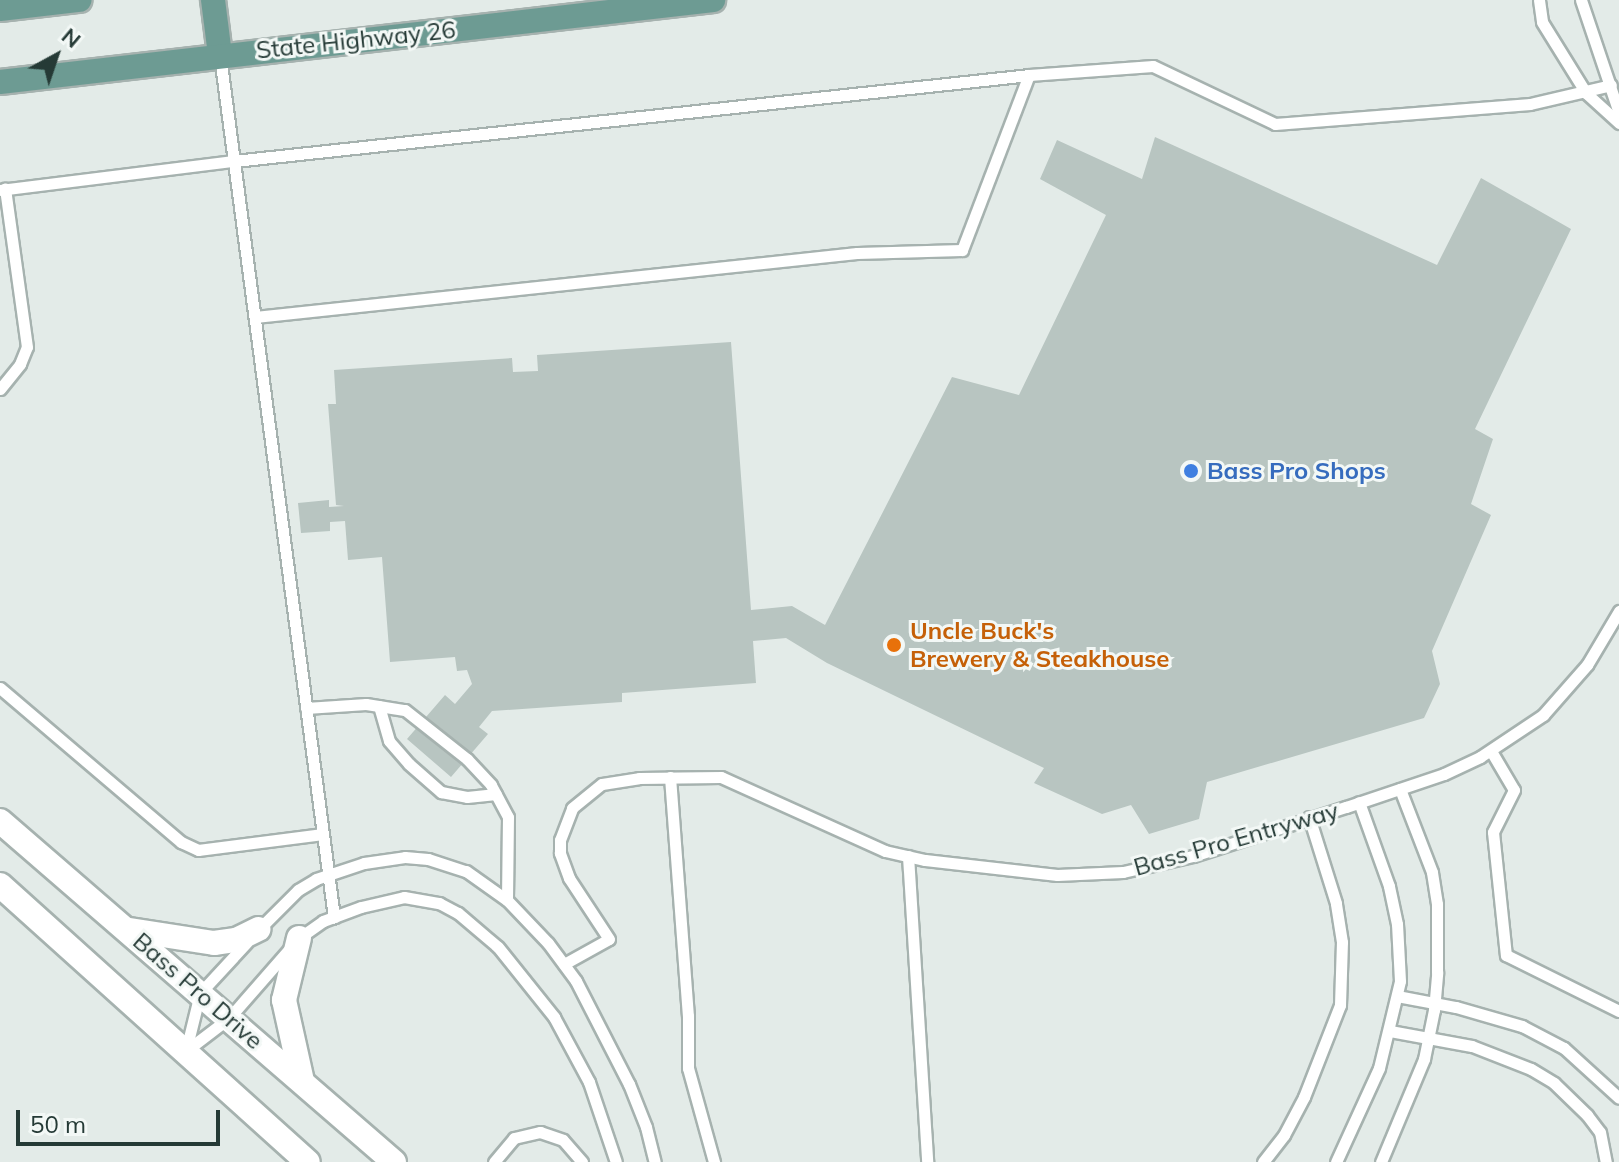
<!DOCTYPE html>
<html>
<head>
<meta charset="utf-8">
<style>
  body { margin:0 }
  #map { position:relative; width:1619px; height:1162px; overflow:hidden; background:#e3ebe8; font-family:Mulish,sans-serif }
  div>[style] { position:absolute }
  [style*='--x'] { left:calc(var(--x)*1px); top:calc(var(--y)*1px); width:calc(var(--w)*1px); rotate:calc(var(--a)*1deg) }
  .building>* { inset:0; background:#b8c5c1 }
  .roads { filter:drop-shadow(2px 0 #a6b2af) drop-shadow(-2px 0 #a6b2af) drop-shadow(0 2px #a6b2af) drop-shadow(0 -2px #a6b2af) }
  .service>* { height:11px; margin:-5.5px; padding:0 5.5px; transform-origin:5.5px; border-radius:5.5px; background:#fff }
  .secondary>* { height:24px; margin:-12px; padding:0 12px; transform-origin:12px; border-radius:12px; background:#fff }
  .primary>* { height:24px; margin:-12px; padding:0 12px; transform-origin:12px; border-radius:12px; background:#6d9b93 }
  .dots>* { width:22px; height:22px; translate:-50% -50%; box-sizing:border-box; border:4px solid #f3f8f6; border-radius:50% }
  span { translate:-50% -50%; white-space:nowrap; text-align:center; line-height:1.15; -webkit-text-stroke:6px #f3f8f6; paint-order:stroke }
  .street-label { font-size:24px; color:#253a36 }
  .shop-label { font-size:24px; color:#366cbe; font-weight:700 }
  .left { translate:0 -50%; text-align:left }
  .food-label { font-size:24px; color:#c56008; font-weight:700 }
  .north { position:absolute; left:16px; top:16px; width:80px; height:80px; -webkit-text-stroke:6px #f3f8f6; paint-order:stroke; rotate:40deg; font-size:22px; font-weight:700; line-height:32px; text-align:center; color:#253a36 }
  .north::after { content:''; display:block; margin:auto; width:28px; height:36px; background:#253a36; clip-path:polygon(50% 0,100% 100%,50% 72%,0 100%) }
  .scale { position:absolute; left:16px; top:1110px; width:204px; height:36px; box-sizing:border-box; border:4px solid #253a36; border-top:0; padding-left:10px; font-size:24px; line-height:28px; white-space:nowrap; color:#253a36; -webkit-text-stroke:6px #f3f8f6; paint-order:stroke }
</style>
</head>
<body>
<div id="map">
  <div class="building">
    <div style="clip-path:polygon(1155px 137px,1437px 265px,1481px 178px,1571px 229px,1475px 429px,1493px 439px,1471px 504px,1491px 515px,1432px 651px,1440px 684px,1424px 718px,1207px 782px,1199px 819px,1149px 834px,1131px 805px,1102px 814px,1034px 783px,1044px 768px,827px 663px,786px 638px,753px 641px,756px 683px,622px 693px,622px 702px,492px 711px,479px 727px,488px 734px,451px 777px,407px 739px,445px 695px,455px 704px,472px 684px,467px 670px,457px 671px,455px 657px,390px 662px,382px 557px,348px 560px,345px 521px,330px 522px,330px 531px,301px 533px,298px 503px,329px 500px,329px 507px,344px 506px,336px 505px,328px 404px,336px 404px,334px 370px,512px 358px,513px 372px,538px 371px,537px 355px,731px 342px,751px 610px,792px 606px,825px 625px,952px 377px,1019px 395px,1106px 215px,1040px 179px,1057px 140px,1142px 179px)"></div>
  </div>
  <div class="roads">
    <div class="service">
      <div style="--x:1539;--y:0;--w:22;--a:82"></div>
      <div style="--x:1542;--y:22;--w:84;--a:58.2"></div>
      <div style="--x:1586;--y:93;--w:45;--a:42.3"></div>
      <div style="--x:1581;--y:0;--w:119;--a:71.4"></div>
      <div style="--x:220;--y:56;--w:869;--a:82.46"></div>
      <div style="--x:0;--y:190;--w:236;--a:-7.1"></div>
      <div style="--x:234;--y:161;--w:800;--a:-6.17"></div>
      <div style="--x:1029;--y:75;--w:124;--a:-4.2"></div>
      <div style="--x:1153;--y:66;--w:135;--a:25.4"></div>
      <div style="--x:1275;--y:124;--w:256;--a:-4.5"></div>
      <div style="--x:1530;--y:104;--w:83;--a:-13.2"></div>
      <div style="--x:255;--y:317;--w:605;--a:-6.07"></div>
      <div style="--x:857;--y:253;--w:105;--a:-1.6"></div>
      <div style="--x:962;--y:250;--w:187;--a:-69.1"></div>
      <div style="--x:0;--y:389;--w:32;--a:-51"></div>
      <div style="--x:20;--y:364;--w:18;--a:-68"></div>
      <div style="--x:27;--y:347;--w:160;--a:-97.9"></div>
      <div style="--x:0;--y:688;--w:238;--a:40.4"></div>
      <div style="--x:181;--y:842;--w:19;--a:25"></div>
      <div style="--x:198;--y:850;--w:126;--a:-7.3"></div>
      <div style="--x:379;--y:706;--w:36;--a:74"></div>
      <div style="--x:389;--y:741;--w:30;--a:49"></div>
      <div style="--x:409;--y:764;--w:43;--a:41.2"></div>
      <div style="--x:441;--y:792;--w:26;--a:11"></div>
      <div style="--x:467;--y:797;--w:29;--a:-6"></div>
      <div style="--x:306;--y:708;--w:60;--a:-3.8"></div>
      <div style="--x:366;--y:704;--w:39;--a:9"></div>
      <div style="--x:405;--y:710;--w:79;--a:38.3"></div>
      <div style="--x:467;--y:759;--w:35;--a:47"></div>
      <div style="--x:491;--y:785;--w:36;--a:62"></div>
      <div style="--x:508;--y:817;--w:83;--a:90.7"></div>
      <div style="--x:1491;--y:751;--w:45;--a:59.5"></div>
      <div style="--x:1514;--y:790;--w:47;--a:116.6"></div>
      <div style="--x:1493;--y:832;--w:124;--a:84"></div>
      <div style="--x:1506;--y:955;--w:126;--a:26.4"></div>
      <div style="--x:670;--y:777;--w:240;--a:85.7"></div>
      <div style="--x:688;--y:1016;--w:52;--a:90"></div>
      <div style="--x:688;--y:1068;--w:98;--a:74.5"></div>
      <div style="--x:908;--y:856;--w:307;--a:86.4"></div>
      <div style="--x:259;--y:929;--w:55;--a:-45"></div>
      <div style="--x:298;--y:890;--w:21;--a:-31"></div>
      <div style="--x:316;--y:879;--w:51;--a:-18.4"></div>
      <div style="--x:364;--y:863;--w:41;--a:-8.3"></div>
      <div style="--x:405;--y:857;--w:23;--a:5"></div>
      <div style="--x:428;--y:859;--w:40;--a:18"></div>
      <div style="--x:466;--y:871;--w:50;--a:35.3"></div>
      <div style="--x:507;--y:900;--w:59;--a:46.4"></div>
      <div style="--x:548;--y:943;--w:47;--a:53.6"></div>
      <div style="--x:576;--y:981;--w:116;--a:62.8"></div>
      <div style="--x:629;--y:1084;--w:46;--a:68.4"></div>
      <div style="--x:646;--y:1127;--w:36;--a:76"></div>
      <div style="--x:564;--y:964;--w:51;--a:-29.1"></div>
      <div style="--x:609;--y:939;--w:73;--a:-123.3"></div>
      <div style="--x:569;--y:878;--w:27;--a:-110"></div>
      <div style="--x:560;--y:853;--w:13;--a:-90"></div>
      <div style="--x:560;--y:840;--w:34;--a:-69"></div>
      <div style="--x:572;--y:808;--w:38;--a:-39"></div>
      <div style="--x:602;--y:784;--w:37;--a:-9"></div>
      <div style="--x:639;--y:778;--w:82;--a:-0.7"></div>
      <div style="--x:721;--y:777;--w:180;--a:24.3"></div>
      <div style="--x:885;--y:851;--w:41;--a:12.7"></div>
      <div style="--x:925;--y:860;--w:133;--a:6.5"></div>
      <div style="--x:1057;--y:875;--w:66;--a:-2.6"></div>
      <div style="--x:1123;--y:872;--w:72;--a:-12.9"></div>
      <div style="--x:1193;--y:856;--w:161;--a:-17.8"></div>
      <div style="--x:1346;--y:807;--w:103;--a:-18.6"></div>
      <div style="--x:1444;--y:774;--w:40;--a:-25"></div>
      <div style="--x:1480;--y:757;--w:76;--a:-33.7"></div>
      <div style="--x:1543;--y:715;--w:67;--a:-48.7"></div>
      <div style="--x:1587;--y:665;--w:63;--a:-59.3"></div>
      <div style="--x:1397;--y:996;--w:60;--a:10.6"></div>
      <div style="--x:1456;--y:1007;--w:69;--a:16.1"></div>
      <div style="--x:1522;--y:1026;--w:47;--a:27.6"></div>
      <div style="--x:1564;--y:1048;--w:74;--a:42.3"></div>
      <div style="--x:1390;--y:1031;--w:83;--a:10.4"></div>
      <div style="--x:1472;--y:1046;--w:63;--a:21.3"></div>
      <div style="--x:1531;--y:1069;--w:27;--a:31"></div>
      <div style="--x:1554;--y:1083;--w:46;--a:44.1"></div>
      <div style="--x:1587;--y:1115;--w:21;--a:53"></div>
      <div style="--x:1600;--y:1132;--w:31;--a:79"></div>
      <div style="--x:186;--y:1050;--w:59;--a:-76.2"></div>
      <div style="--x:200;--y:993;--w:69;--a:-47.3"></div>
      <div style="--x:187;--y:1050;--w:53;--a:-37.3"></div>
      <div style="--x:229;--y:1018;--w:106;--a:-48.8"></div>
      <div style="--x:299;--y:938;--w:29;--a:-35"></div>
      <div style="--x:323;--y:921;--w:40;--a:-20.2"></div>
      <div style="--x:361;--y:907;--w:44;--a:-13.1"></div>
      <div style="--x:404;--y:897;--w:36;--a:10"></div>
      <div style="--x:439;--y:903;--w:21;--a:28"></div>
      <div style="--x:458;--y:913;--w:52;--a:40.4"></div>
      <div style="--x:498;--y:947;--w:90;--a:51.3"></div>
      <div style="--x:554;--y:1017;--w:74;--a:61.7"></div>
      <div style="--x:589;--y:1082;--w:84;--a:71.4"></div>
      <div style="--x:494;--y:1162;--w:31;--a:-50"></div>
      <div style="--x:514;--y:1138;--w:27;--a:-13"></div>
      <div style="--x:540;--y:1132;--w:24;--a:19"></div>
      <div style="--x:563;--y:1140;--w:29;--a:49"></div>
      <div style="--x:1263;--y:1162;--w:34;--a:-52"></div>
      <div style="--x:1284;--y:1135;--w:43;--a:-62.2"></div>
      <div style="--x:1304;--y:1097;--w:99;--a:-68.6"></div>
      <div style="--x:1340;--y:1005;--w:63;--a:-88.2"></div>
      <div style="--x:1342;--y:942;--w:39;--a:-99"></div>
      <div style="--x:1336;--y:903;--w:90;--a:-107.4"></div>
      <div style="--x:1336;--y:1162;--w:103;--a:-65.4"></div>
      <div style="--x:1379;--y:1068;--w:89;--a:-76.4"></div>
      <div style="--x:1400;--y:981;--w:57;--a:-93"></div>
      <div style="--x:1397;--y:924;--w:39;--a:-102"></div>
      <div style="--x:1389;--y:886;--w:89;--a:-109.7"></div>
      <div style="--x:1381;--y:1162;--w:112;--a:-67.3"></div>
      <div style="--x:1424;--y:1059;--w:50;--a:-78.5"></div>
      <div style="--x:1434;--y:1010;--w:38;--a:-85"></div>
      <div style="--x:1437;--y:972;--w:68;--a:-90"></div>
      <div style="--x:1437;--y:904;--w:32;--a:-99"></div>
      <div style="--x:1432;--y:872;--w:89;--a:-111.1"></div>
    </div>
    <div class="secondary">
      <div style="--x:0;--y:821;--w:521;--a:40.88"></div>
      <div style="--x:0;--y:885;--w:414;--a:42"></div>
      <div style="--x:130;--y:930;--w:85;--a:8.8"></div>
      <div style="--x:214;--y:943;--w:22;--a:-8"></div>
      <div style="--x:236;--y:940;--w:25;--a:-26"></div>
      <div style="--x:299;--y:938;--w:64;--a:103.6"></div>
      <div style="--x:284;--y:1000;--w:83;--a:77.5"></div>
    </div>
    <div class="primary">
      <div style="--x:213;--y:0;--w:55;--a:82.7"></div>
      <div style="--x:0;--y:9;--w:80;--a:-6.5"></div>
      <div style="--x:0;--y:82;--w:718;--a:-6.56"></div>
    </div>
  </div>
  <div class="dots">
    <div style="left:1191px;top:471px;background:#3f7fe0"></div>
    <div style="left:894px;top:645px;background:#e8710a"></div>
  </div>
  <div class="street-label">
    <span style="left:356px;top:40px;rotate:-6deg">State Highway 26</span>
    <span style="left:1236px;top:839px;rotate:-16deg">Bass Pro Entryway</span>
    <span style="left:198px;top:991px;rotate:41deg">Bass Pro Drive</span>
  </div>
  <div class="shop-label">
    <span class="left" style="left:1207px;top:471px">Bass Pro Shops</span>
  </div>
  <div class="food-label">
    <span class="left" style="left:910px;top:645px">Uncle Buck's<br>Brewery &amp; Steakhouse</span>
  </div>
  <div class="north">N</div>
  <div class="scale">50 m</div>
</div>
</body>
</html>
